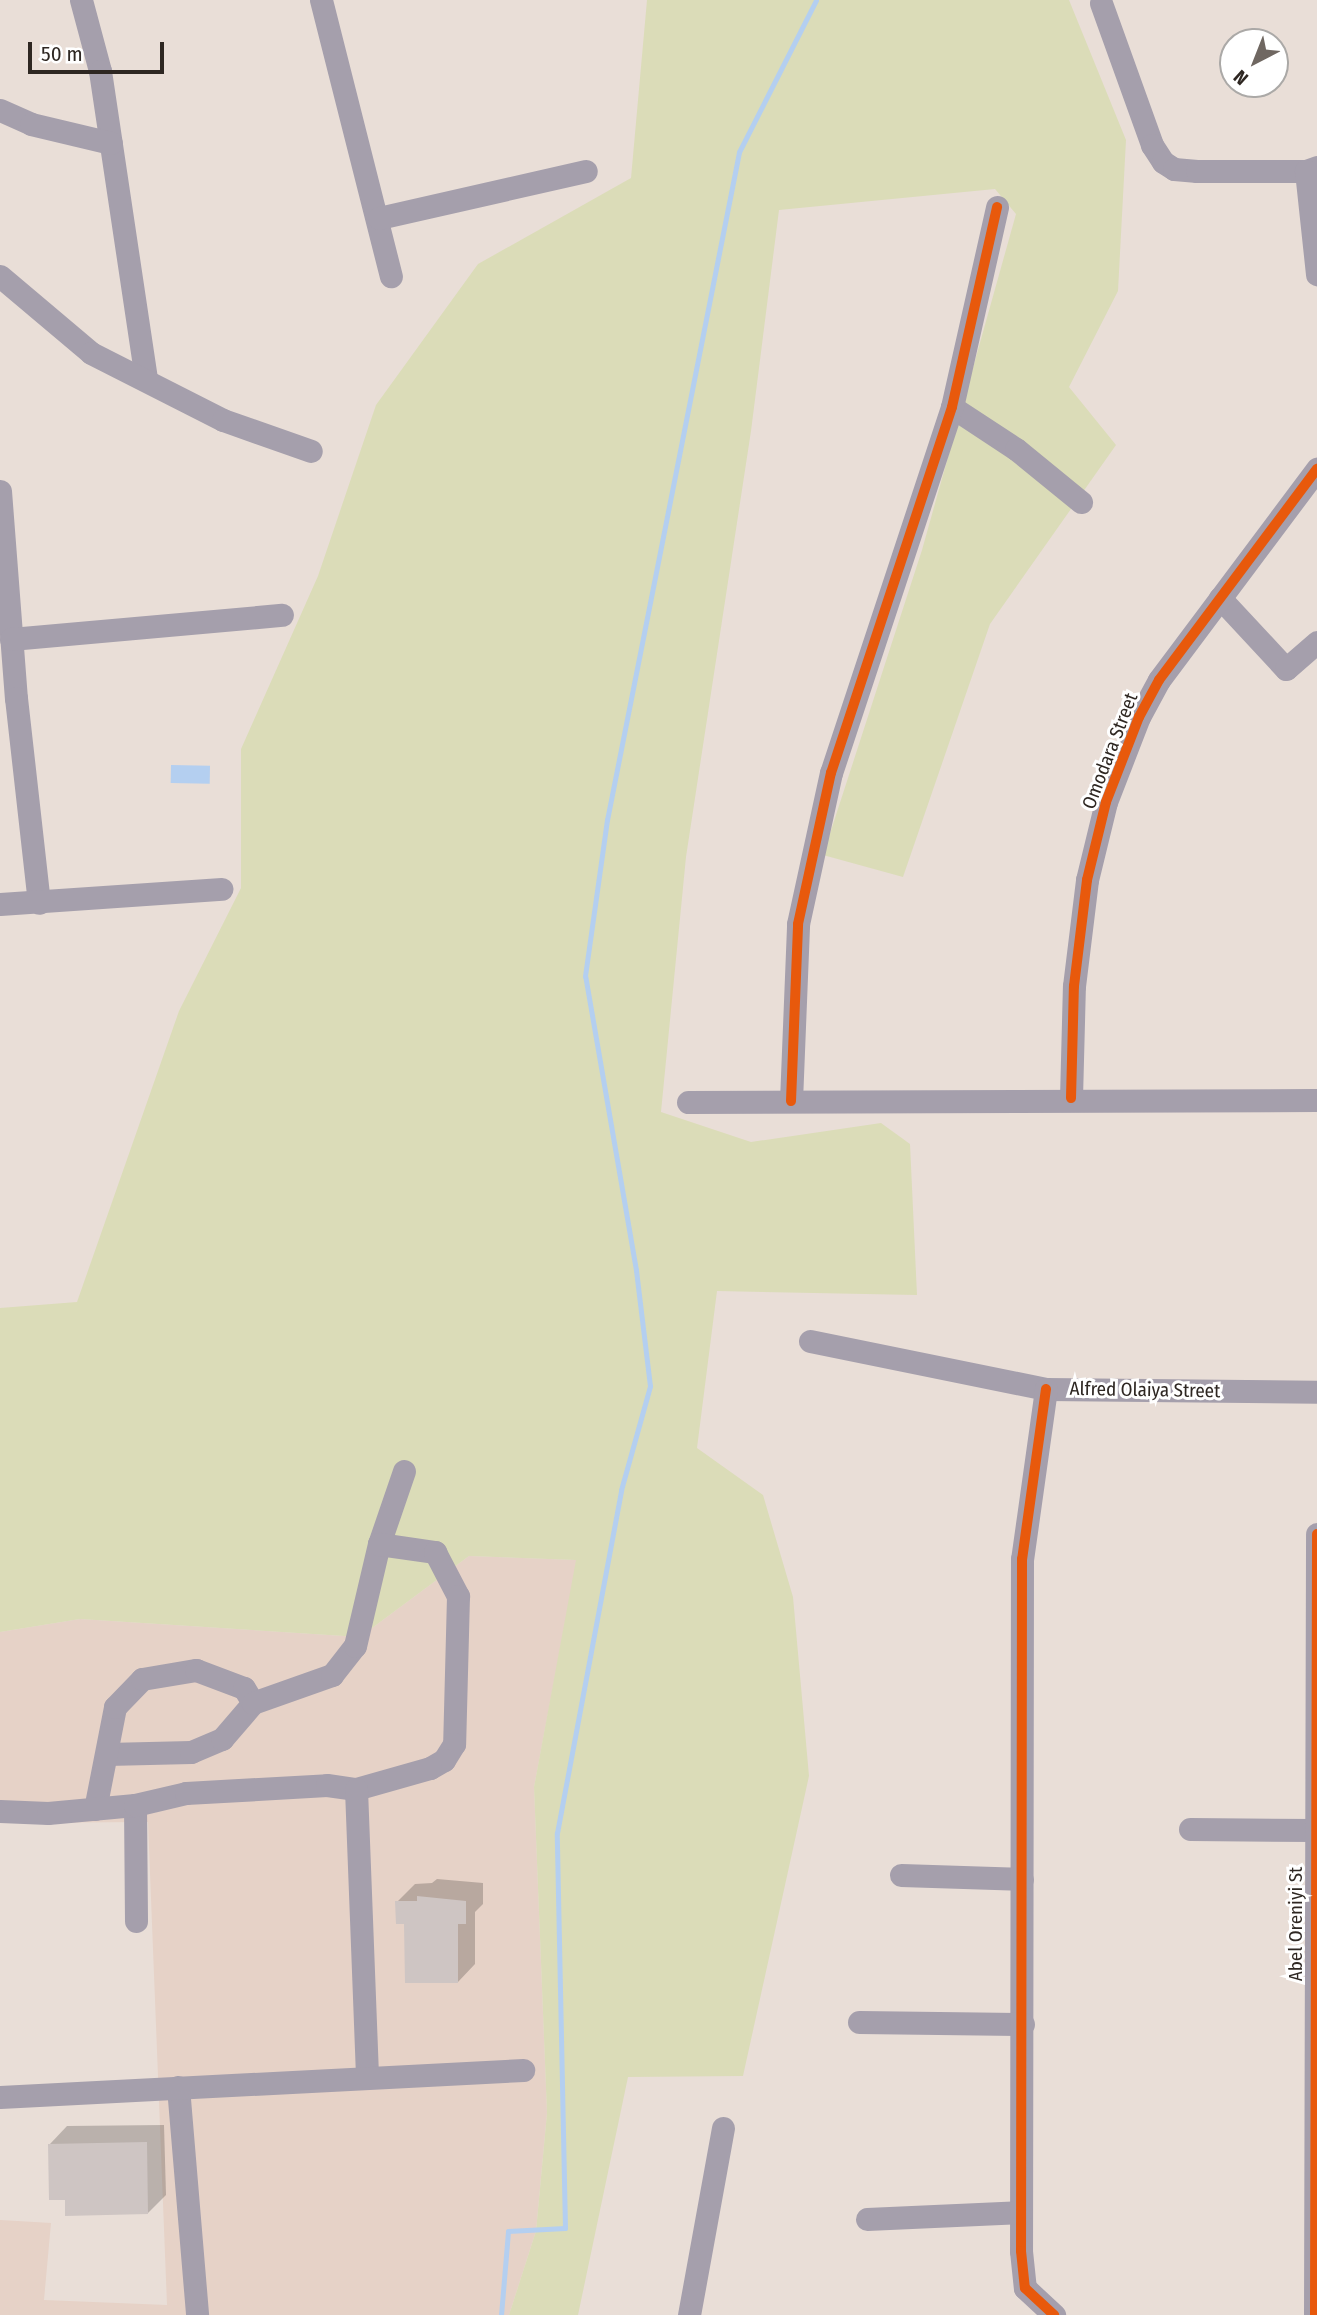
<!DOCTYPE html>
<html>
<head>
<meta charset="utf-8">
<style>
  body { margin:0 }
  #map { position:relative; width:1317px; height:2315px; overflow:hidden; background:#e9ded7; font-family:"Fira Sans Condensed",sans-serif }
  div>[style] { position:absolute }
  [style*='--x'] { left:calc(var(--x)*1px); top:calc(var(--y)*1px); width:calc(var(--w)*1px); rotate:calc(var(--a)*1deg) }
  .built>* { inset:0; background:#e6d2c7 }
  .green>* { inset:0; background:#dbdcb8 }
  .water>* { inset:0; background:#b4cff0; transform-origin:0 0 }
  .shadow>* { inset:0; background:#0003 }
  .stream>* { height:5px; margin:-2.5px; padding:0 2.5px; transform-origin:2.5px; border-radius:2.5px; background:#b4cff0 }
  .building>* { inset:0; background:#cec5c3 }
  .minor>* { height:23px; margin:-11.5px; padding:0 11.5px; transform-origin:11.5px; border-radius:11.5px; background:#a59fac }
  .cycleway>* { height:10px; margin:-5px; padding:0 5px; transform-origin:5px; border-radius:5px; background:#e8590c }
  span { translate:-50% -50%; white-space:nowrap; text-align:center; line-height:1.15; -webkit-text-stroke:6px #fff; paint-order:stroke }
  .street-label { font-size:19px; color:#2e2722 }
  .north { position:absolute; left:1219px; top:28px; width:70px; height:70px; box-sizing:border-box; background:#fff; border:2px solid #aba9a7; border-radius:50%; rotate:222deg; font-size:19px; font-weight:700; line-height:28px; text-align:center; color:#2e2722 }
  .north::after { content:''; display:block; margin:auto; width:24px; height:32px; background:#6f6761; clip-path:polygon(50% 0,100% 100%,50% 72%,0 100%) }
  .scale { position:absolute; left:28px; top:42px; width:136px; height:32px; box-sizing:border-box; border:4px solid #2e2722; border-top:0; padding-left:9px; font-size:21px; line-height:24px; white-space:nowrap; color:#2e2722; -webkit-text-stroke:5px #fff; paint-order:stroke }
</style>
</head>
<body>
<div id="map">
  <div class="built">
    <div style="clip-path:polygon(469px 1556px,577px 1560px,534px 1787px,547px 2113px,536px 2231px,509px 2315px,0 2315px,0 2220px,51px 2223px,44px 2300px,167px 2305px,148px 1822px,0 1823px,0 1632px,80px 1619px,360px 1637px)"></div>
  </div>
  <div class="green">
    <div style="clip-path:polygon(647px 0,1069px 0,1126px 140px,1118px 291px,1069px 387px,1116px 445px,990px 624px,903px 877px,823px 855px,922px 550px,1016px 214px,995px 189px,779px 210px,751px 431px,686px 857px,661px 1112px,751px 1142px,881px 1123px,910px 1144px,917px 1295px,717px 1291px,697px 1448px,763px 1495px,793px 1597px,809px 1776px,743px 2076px,628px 2077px,578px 2315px,509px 2315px,536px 2231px,547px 2113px,534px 1787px,576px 1560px,469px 1556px,360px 1637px,80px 1619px,0 1632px,0 1308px,77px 1302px,179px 1011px,241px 888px,241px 749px,318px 576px,376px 405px,478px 264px,631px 178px)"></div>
  </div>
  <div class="water">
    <div style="left:171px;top:765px;width:39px;height:18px;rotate:1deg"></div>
  </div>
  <div class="shadow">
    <div style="clip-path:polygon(437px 1879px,483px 1883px,483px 1904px,475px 1912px,475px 1964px,458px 1982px,406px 1923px,397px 1902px,415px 1884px,432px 1883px)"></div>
    <div style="clip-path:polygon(164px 2125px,166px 2195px,148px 2213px,67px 2198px,50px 2144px,67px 2126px)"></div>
  </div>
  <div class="stream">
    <div style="--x:501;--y:2315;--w:84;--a:-85.2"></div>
    <div style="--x:508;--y:2231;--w:57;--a:-3"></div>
    <div style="--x:565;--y:2228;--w:395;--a:-91.2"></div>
    <div style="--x:557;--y:1833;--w:349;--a:-79.4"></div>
    <div style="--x:621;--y:1490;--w:108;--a:-74.4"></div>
    <div style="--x:650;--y:1386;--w:117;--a:-96.9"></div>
    <div style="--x:636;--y:1270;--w:298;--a:-99.8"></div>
    <div style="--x:585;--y:976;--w:158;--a:-82"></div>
    <div style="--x:607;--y:820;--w:681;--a:-78.82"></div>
    <div style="--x:739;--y:152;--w:170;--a:-63.1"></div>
  </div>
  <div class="building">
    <div style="clip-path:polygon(417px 1896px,466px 1901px,466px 1924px,458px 1924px,458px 1983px,405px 1983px,404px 1924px,396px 1924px,395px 1901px,417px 1901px)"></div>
    <div style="clip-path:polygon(147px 2142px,148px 2214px,65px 2216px,65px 2200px,49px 2200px,48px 2144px)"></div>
  </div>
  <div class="minor">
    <div style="--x:81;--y:0;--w:73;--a:75"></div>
    <div style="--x:100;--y:71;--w:312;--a:81.5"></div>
    <div style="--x:321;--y:0;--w:285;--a:75.8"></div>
    <div style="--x:1101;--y:3;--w:151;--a:70.2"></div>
    <div style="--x:1152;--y:145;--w:20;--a:57"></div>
    <div style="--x:1163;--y:162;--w:13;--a:32"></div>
    <div style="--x:1174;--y:169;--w:23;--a:5"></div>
    <div style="--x:1197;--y:171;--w:109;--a:0"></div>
    <div style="--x:0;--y:110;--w:34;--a:24"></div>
    <div style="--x:31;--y:124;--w:82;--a:13.4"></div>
    <div style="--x:1317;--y:167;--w:12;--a:160"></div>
    <div style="--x:1306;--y:171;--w:104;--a:83.9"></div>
    <div style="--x:379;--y:218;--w:212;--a:-12.8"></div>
    <div style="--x:0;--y:276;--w:119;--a:40.2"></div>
    <div style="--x:91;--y:353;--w:148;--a:26.9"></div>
    <div style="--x:223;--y:420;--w:93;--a:19.4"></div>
    <div style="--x:952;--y:407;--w:77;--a:33.3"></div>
    <div style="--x:1016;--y:449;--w:84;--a:39.2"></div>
    <div style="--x:0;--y:491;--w:208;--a:85.6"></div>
    <div style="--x:16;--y:698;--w:206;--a:83.6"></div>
    <div style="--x:1220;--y:598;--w:97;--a:47.1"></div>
    <div style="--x:1286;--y:669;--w:41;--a:-41.1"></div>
    <div style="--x:11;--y:639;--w:272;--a:-5.1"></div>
    <div style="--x:0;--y:904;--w:222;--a:-3.9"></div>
    <div style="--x:1071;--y:1098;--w:112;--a:-88.5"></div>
    <div style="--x:1074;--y:986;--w:107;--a:-83"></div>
    <div style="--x:1087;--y:880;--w:80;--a:-76.3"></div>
    <div style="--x:1106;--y:802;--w:91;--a:-68.8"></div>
    <div style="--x:1139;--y:717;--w:42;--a:-61.6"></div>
    <div style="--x:1159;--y:680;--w:264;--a:-53.2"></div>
    <div style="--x:791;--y:1101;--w:177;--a:-87.7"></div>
    <div style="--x:798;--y:924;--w:155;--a:-77.7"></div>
    <div style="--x:831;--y:773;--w:385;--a:-71.7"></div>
    <div style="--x:952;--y:407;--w:205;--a:-77.3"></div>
    <div style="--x:688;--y:1102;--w:629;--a:-0.18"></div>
    <div style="--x:810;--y:1341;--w:241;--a:11.5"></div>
    <div style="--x:1046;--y:1389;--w:271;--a:0.6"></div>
    <div style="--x:1046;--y:1389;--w:172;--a:98"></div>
    <div style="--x:1022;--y:1559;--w:692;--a:90.08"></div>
    <div style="--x:1021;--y:2251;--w:37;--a:84"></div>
    <div style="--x:1025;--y:2288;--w:40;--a:43"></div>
    <div style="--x:379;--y:1544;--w:77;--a:-71.1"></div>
    <div style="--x:107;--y:1754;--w:84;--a:-1.4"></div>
    <div style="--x:191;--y:1752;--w:34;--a:-23"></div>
    <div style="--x:222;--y:1739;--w:48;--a:-49.3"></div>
    <div style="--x:135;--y:1805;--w:116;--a:89.5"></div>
    <div style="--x:95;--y:1809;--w:104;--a:-78.9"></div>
    <div style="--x:115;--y:1707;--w:39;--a:-46"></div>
    <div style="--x:142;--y:1679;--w:55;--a:-9.5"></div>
    <div style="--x:196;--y:1670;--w:51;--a:20.6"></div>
    <div style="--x:244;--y:1688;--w:17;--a:59"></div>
    <div style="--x:253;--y:1703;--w:84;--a:-19.5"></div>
    <div style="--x:332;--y:1675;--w:37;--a:-52"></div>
    <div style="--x:355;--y:1646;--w:105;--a:-76.8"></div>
    <div style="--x:379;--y:1544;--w:57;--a:8.1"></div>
    <div style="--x:435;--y:1552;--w:50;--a:62.4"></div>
    <div style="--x:458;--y:1596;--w:148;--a:91.5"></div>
    <div style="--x:454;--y:1744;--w:19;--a:122"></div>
    <div style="--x:444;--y:1760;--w:16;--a:150"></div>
    <div style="--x:430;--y:1768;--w:77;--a:164.2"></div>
    <div style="--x:0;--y:1811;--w:48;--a:2.4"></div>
    <div style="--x:48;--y:1813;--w:87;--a:-5.3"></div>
    <div style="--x:135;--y:1805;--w:52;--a:-13.2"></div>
    <div style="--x:186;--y:1793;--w:141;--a:-3.2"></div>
    <div style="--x:327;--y:1785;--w:29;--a:8"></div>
    <div style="--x:356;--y:1789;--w:286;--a:87.8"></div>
    <div style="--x:1190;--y:1829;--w:124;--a:0.5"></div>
    <div style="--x:901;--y:1875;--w:121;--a:1.9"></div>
    <div style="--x:859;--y:2022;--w:164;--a:0.7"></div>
    <div style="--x:178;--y:2087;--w:229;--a:85.2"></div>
    <div style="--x:0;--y:2097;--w:524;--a:-2.96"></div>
    <div style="--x:867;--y:2219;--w:154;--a:-2.6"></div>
    <div style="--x:689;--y:2315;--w:190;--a:-79.7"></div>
    <div style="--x:1315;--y:2315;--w:781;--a:-89.85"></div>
  </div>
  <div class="cycleway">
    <div style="--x:1071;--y:1098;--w:112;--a:-88.5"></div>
    <div style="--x:1074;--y:986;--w:107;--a:-83"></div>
    <div style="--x:1087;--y:880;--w:80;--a:-76.3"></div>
    <div style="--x:1106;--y:802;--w:91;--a:-68.8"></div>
    <div style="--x:1139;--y:717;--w:42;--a:-61.6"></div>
    <div style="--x:1159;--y:680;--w:264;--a:-53.2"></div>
    <div style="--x:791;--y:1101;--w:177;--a:-87.7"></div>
    <div style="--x:798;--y:924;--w:155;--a:-77.7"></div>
    <div style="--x:831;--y:773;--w:385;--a:-71.7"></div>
    <div style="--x:952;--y:407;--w:205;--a:-77.3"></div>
    <div style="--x:1046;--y:1389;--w:172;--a:98"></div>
    <div style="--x:1022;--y:1559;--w:692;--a:90.08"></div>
    <div style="--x:1021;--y:2251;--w:37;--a:84"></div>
    <div style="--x:1025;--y:2288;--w:40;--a:43"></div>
    <div style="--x:1315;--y:2315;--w:781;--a:-89.85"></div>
  </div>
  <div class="street-label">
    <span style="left:1110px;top:751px;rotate:-69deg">Omodara Street</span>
    <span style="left:1145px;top:1390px;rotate:1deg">Alfred Olaiya Street</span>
    <span style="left:1296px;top:1924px;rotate:-90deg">Abel Oreniyi St</span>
  </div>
  <div class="north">N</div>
  <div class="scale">50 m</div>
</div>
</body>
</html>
